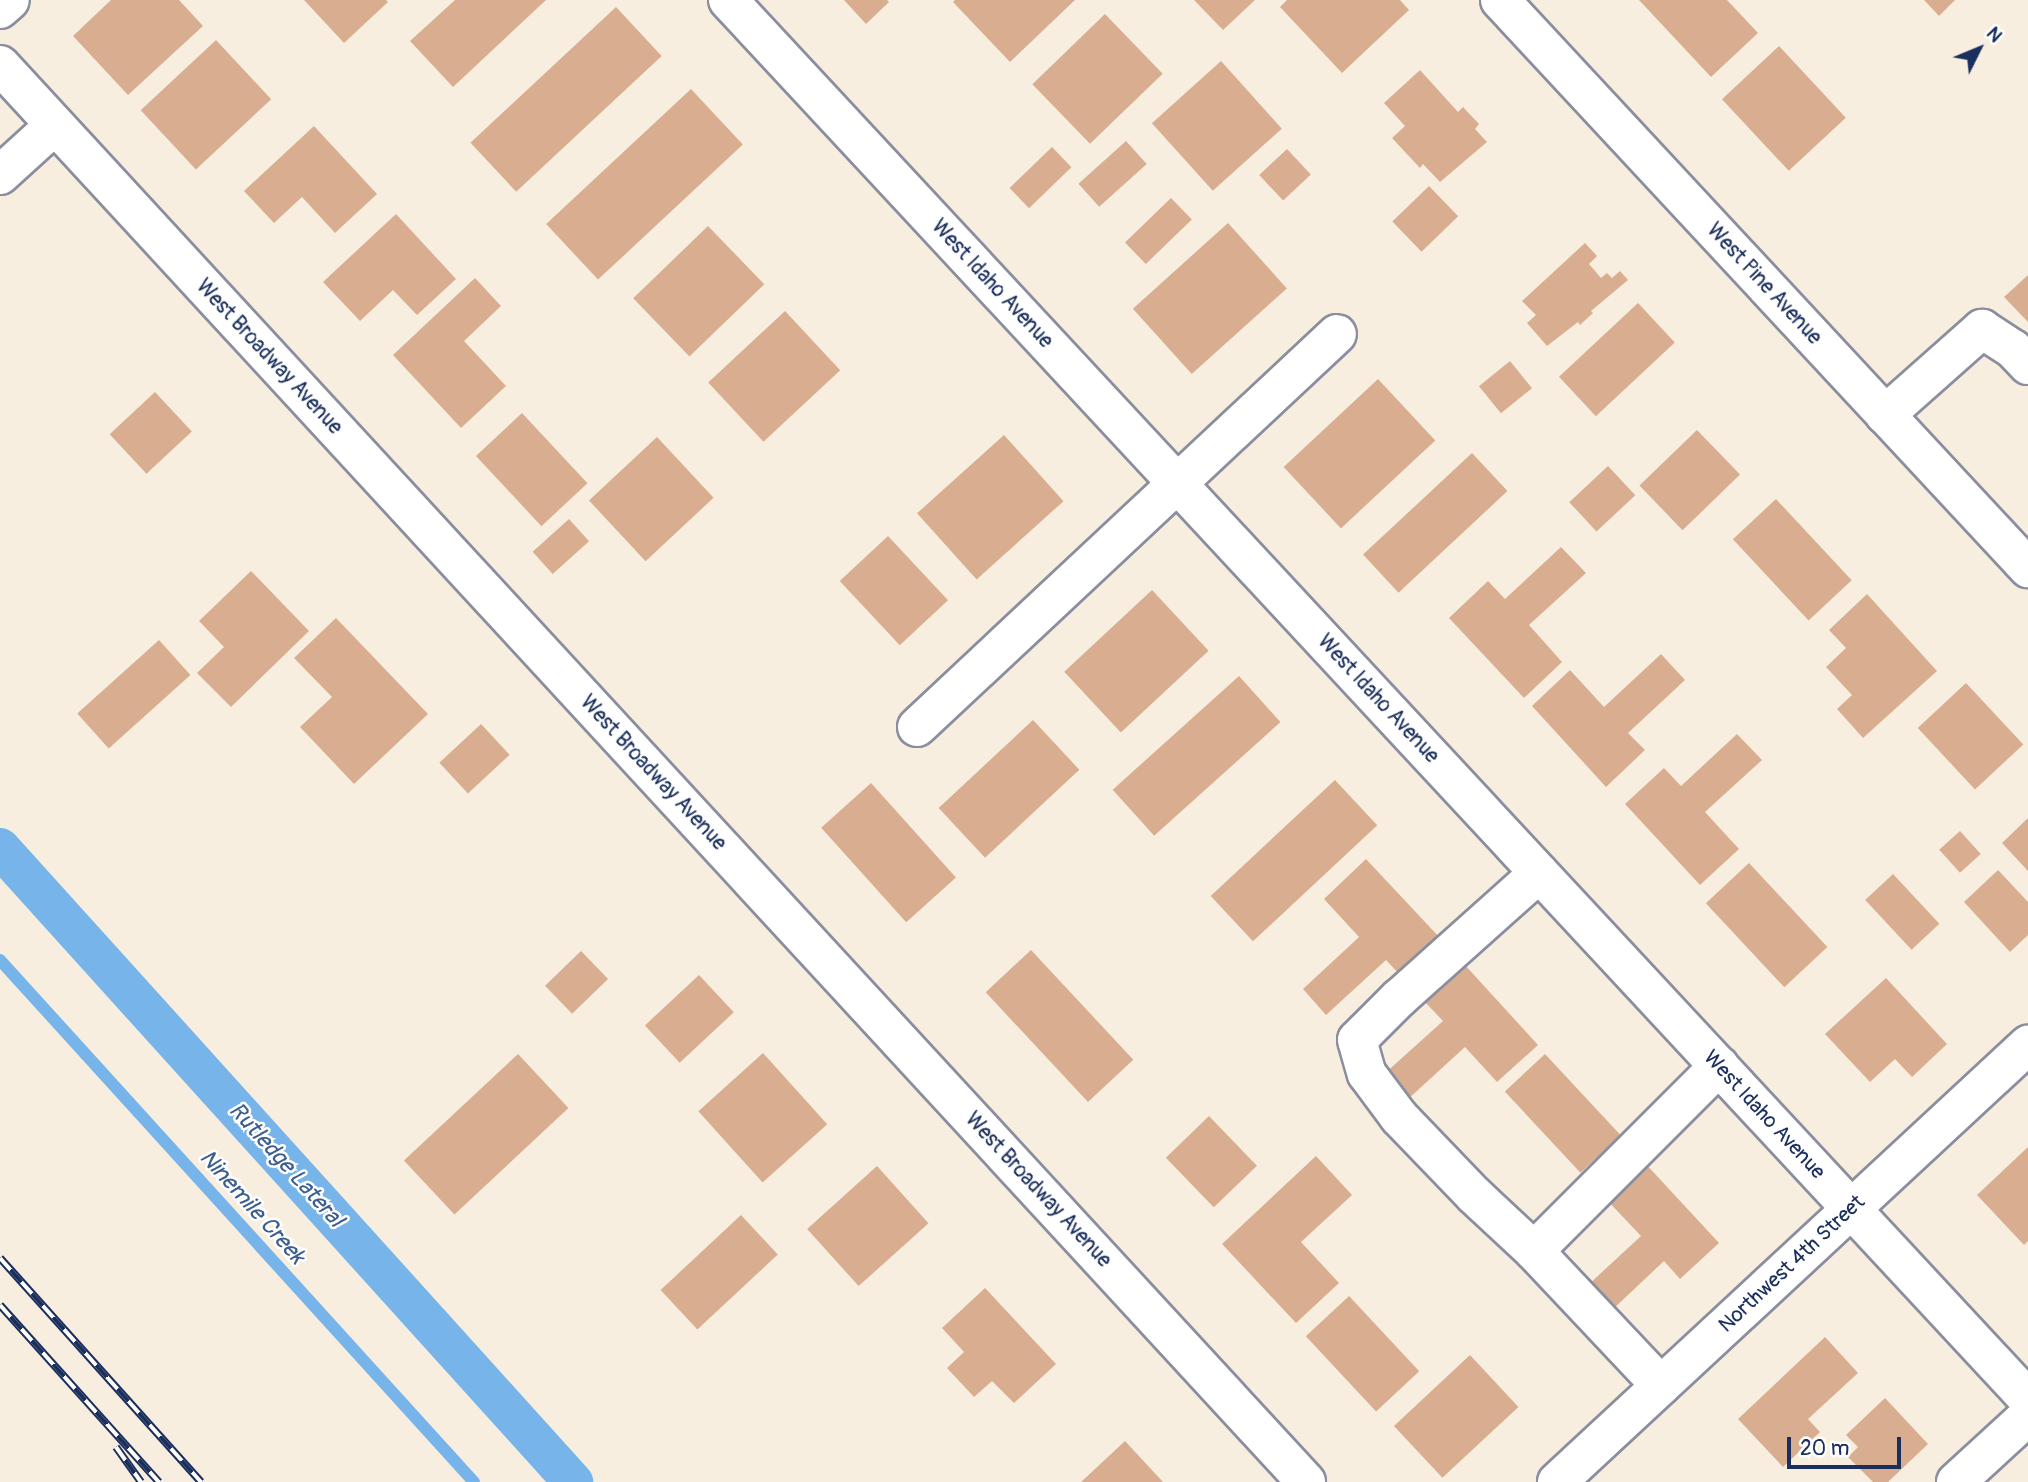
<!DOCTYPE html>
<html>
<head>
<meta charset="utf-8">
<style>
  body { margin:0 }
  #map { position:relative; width:2028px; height:1482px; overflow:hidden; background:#f8eedf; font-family:Pangolin,sans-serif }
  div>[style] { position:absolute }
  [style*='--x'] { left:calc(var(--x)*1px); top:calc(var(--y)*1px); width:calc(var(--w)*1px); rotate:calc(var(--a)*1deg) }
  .stream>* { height:12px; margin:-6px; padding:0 6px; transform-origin:6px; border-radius:6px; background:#76b4e9 }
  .canal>* { height:40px; margin:-20px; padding:0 20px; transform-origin:20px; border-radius:20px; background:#76b4e9 }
  .building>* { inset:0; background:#d9ae90; transform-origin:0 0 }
  .roads { filter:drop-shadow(2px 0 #8a8e9e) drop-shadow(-2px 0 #8a8e9e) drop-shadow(0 2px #8a8e9e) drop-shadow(0 -2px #8a8e9e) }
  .minor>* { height:38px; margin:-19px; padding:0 19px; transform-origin:19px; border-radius:19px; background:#fff }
  .rail>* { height:8px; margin-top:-4px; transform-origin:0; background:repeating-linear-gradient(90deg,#fff 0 16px,#1b2f5e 0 32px); box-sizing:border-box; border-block:2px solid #1b2f5e }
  span { translate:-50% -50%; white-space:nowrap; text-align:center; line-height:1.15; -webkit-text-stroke:5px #fff; paint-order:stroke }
  .street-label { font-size:21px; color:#1b2f5e }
  .water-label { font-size:23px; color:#3b5e8f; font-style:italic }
  .north { position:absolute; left:1944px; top:14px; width:70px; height:70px; -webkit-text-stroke:5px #fff; paint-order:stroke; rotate:47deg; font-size:19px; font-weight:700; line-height:28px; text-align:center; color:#1b2f5e }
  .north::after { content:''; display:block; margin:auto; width:24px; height:32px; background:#1b2f5e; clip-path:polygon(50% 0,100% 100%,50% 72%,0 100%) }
  .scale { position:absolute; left:1787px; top:1437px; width:114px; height:32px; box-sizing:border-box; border:4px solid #1b2f5e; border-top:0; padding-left:9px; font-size:21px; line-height:24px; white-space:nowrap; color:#1b2f5e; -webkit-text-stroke:5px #fff; paint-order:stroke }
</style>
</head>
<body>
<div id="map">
  <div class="stream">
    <div style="--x:0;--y:960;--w:705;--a:47.76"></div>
  </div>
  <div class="canal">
    <div style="--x:0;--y:848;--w:855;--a:47.89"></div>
  </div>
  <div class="building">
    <div style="clip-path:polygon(111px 0,179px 0,203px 26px,128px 95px,73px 36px)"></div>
    <div style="clip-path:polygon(304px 0,386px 0,388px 2px,344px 43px)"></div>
    <div style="clip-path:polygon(455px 0,546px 0,453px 87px,410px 41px)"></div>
    <div style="clip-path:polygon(844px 0,887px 0,889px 2px,866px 24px)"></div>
    <div style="clip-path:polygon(955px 0,1075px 0,1010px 62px,953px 2px)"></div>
    <div style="clip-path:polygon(1194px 0,1255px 0,1223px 30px)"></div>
    <div style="clip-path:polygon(1287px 0,1400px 0,1409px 10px,1342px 73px,1280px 7px)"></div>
    <div style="clip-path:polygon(1639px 0,1727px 0,1758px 33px,1711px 77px)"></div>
    <div style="clip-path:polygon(1924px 0,1955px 0,1939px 16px)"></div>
    <div style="left:616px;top:7px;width:67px;height:199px;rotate:47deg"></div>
    <div style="left:1105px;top:14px;width:83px;height:101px;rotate:46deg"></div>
    <div style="left:216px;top:40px;width:81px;height:103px;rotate:47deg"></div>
    <div style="left:1779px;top:46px;width:98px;height:78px;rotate:47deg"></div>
    <div style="left:1221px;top:61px;width:91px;height:93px;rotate:48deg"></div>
    <div style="clip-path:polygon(1420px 70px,1458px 112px,1463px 107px,1479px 124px,1475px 129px,1487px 142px,1440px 182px,1423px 164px,1420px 168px,1392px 138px,1405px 126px,1384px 103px)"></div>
    <div style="left:691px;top:89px;width:76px;height:198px;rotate:47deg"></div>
    <div style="clip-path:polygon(314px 126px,377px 194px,335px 233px,302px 197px,274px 223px,244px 191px)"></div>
    <div style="left:1126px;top:141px;width:31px;height:64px;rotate:48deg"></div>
    <div style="left:1052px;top:147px;width:28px;height:59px;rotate:46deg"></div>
    <div style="left:1287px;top:149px;width:35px;height:38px;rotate:47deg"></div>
    <div style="left:1429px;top:186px;width:42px;height:51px;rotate:46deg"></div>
    <div style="left:1171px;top:198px;width:30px;height:64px;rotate:46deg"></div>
    <div style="clip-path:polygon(396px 214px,456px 279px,417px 315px,393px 290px,360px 321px,323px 282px)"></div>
    <div style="left:1228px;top:223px;width:88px;height:128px;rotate:48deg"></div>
    <div style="left:708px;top:226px;width:81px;height:104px;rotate:46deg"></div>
    <div style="clip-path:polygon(1585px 243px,1597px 256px,1589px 264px,1601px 278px,1607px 273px,1612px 278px,1620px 271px,1628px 280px,1591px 311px,1593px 313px,1580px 325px,1578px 322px,1547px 346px,1527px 323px,1536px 315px,1522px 301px)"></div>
    <div style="clip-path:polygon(2028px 275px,2028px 322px,2004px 297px)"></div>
    <div style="clip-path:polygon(475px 278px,501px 306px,464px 341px,506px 386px,461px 428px,393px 355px)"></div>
    <div style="left:1638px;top:303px;width:54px;height:108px;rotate:47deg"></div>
    <div style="left:785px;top:311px;width:81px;height:105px;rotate:47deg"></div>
    <div style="left:1510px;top:361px;width:35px;height:40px;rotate:51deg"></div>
    <div style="left:1378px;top:379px;width:84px;height:129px;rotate:47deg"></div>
    <div style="left:155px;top:392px;width:54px;height:62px;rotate:47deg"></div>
    <div style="left:522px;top:413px;width:96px;height:63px;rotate:47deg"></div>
    <div style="left:1697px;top:430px;width:62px;height:80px;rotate:46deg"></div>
    <div style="left:1004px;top:435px;width:89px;height:117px;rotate:48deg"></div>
    <div style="left:657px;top:437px;width:83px;height:93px;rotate:47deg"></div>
    <div style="left:1472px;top:453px;width:52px;height:149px;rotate:47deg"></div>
    <div style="left:1608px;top:466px;width:40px;height:53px;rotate:47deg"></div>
    <div style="left:1776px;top:499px;width:111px;height:59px;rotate:47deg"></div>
    <div style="left:569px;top:519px;width:30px;height:49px;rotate:48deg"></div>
    <div style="left:888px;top:536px;width:88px;height:66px;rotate:47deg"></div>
    <div style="clip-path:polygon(1561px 547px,1586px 573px,1529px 625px,1562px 662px,1524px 698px,1449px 618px,1488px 581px,1505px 599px)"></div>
    <div style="clip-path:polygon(251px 571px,309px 631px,231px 707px,197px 673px,224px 647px,199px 621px)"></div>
    <div style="left:1152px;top:590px;width:83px;height:120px;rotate:47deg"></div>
    <div style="clip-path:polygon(1867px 594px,1937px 671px,1863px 738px,1837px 709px,1852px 695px,1826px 667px,1846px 648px,1829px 630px)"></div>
    <div style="clip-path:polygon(336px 618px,428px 714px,354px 784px,300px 727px,332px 697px,294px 658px)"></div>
    <div style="left:159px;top:640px;width:47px;height:110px;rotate:48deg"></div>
    <div style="clip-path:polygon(1661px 654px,1685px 680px,1628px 733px,1645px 750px,1606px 787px,1532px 706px,1570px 670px,1604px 707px)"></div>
    <div style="left:1239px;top:676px;width:62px;height:170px;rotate:48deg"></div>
    <div style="left:1966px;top:683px;width:84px;height:66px;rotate:47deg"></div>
    <div style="left:1033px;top:720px;width:68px;height:129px;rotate:47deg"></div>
    <div style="left:481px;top:724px;width:42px;height:57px;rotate:47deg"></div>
    <div style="clip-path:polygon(1737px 734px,1762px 760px,1705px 812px,1739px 849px,1700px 885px,1625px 804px,1664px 768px,1681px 786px)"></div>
    <div style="left:1335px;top:780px;width:62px;height:170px;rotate:47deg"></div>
    <div style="left:871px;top:783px;width:127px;height:67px;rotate:48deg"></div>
    <div style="clip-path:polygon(2028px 818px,2028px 871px,2002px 843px)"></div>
    <div style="left:1960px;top:831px;width:31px;height:28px;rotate:48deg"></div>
    <div style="clip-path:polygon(1366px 859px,1441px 939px,1401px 976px,1386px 960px,1326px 1015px,1303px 989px,1359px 937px,1324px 899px)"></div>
    <div style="left:1749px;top:863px;width:115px;height:59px;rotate:47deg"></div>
    <div style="clip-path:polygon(1998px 870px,2028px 902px,2028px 935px,2010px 952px,1964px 902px)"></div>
    <div style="left:1893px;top:874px;width:68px;height:38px;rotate:47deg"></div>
    <div style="left:1031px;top:950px;width:150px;height:62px;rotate:47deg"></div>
    <div style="left:581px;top:951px;width:39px;height:50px;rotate:46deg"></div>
    <div style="clip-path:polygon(1464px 964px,1538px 1045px,1497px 1082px,1465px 1047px,1407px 1100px,1383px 1075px,1443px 1021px,1424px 1001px)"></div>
    <div style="left:699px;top:975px;width:51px;height:74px;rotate:47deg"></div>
    <div style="clip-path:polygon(1886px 978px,1947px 1044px,1912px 1077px,1895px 1059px,1870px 1082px,1825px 1034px)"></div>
    <div style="left:763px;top:1053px;width:96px;height:87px;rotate:48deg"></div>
    <div style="left:518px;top:1054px;width:74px;height:156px;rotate:47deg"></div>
    <div style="left:1545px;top:1054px;width:111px;height:55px;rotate:47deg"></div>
    <div style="left:1209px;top:1116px;width:69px;height:60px;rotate:46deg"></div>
    <div style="clip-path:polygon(2028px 1147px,2028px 1241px,2024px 1245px,1977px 1195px)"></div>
    <div style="clip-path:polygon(1316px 1156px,1352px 1195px,1301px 1242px,1339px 1283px,1296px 1323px,1222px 1244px)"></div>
    <div style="clip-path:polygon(1644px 1162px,1719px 1243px,1680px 1279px,1664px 1261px,1611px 1311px,1587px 1286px,1641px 1236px,1605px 1198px)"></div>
    <div style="left:877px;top:1166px;width:77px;height:94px;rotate:48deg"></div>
    <div style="left:741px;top:1215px;width:54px;height:110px;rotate:47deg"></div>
    <div style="clip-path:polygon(985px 1288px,1056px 1364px,1014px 1403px,992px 1381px,974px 1397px,947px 1368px,964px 1352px,942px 1328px)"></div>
    <div style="left:1349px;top:1296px;width:103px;height:59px;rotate:47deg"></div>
    <div style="clip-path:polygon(1825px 1337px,1858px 1373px,1808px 1419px,1820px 1432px,1783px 1467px,1738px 1419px)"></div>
    <div style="left:1470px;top:1355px;width:71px;height:104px;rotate:47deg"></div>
    <div style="clip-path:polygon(1885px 1398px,1928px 1444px,1888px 1482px,1873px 1482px,1848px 1457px,1858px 1447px,1846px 1435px)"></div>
    <div style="clip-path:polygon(1125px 1441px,1163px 1482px,1081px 1482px)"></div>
  </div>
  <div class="roads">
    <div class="minor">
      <div style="--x:728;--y:0;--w:1910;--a:47.1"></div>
      <div style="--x:1500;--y:0;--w:776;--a:47.09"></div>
      <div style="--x:0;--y:9;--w:13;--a:-42"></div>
      <div style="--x:0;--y:65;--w:1927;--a:47.33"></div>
      <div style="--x:0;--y:175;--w:74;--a:-42.3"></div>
      <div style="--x:1885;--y:415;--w:130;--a:-41.6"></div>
      <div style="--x:1982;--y:329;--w:37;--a:33"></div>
      <div style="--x:2013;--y:349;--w:22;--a:47"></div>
      <div style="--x:917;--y:727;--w:575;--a:-43.1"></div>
      <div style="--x:1539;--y:873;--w:188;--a:138.2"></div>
      <div style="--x:1399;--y:998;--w:59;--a:135"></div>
      <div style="--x:1357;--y:1040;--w:35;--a:74"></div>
      <div style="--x:1367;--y:1074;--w:54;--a:53.3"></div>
      <div style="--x:1399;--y:1117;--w:108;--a:46.1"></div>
      <div style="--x:1474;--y:1195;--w:82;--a:43"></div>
      <div style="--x:1534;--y:1251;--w:262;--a:-45"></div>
      <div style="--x:1534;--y:1251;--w:185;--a:46.7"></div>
      <div style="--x:1557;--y:1482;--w:643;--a:-42.86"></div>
      <div style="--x:1956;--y:1482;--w:98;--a:-42.5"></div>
    </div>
  </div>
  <div class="rail">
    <div style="--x:0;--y:1258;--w:301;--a:48.1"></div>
    <div style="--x:0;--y:1305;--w:238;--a:48.1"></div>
    <div style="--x:116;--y:1447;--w:43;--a:54.5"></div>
  </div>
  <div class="street-label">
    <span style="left:992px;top:284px;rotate:47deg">West Idaho Avenue</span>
    <span style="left:1764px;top:284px;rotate:47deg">West Pine Avenue</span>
    <span style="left:269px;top:357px;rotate:47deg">West Broadway Avenue</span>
    <span style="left:1378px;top:699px;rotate:47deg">West Idaho Avenue</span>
    <span style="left:653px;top:773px;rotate:47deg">West Broadway Avenue</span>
    <span style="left:1764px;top:1115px;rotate:47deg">West Idaho Avenue</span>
    <span style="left:1038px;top:1190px;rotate:47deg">West Broadway Avenue</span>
    <span style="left:1792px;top:1264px;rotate:-43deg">Northwest 4th Street</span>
  </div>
  <div class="water-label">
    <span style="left:286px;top:1165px;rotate:48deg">Rutledge Lateral</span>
    <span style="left:252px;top:1207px;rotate:48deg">Ninemile Creek</span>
  </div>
  <div class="north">N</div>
  <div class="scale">20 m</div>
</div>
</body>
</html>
